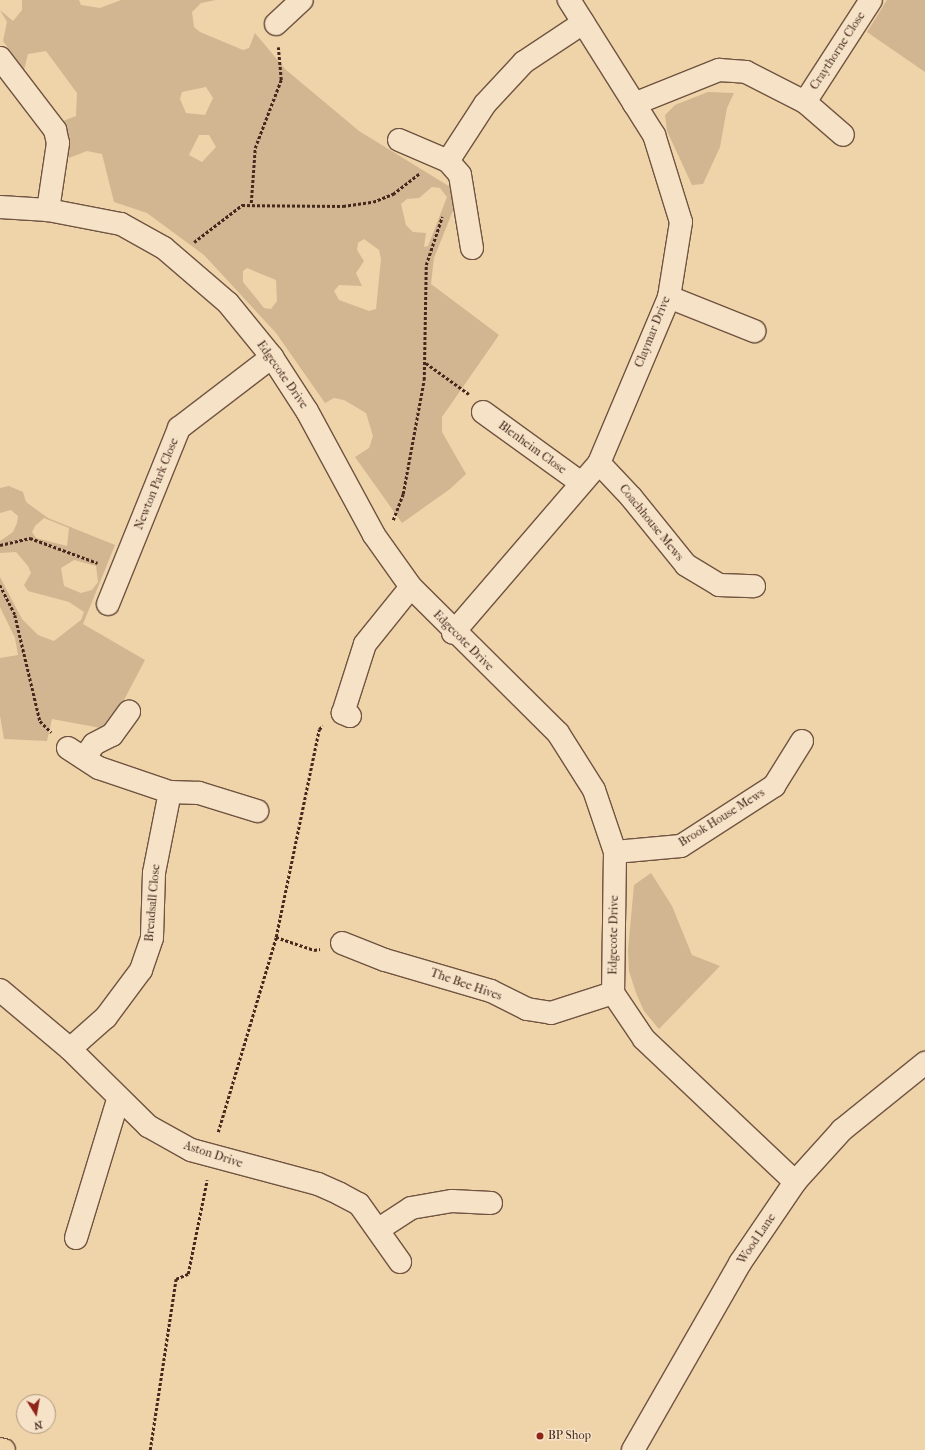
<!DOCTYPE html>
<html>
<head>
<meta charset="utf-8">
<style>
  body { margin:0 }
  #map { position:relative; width:925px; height:1450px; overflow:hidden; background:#efd3a9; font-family:"IM FELL French Canon",serif }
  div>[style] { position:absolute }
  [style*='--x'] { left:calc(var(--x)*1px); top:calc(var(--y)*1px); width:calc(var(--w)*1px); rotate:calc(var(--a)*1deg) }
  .green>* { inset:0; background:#d2b691 }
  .path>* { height:2.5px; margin-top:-1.25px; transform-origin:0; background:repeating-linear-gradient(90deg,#46291e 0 3px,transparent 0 5px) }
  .roads { filter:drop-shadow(1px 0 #705441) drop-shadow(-1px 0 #705441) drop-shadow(0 1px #705441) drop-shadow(0 -1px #705441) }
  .minor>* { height:22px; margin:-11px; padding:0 11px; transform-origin:11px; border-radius:11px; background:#f5e2c7 }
  .highway>* { height:22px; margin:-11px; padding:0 11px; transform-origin:11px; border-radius:11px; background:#efd3a9 }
  .dots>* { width:11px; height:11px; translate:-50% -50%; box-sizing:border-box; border:2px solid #f5e2c7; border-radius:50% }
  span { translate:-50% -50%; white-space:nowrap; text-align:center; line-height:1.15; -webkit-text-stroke:3px #f5e2c7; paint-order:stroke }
  .street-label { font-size:12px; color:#46291e }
  .poi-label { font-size:12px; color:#46291e }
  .left { translate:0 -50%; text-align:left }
  .north { position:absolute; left:16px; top:1394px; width:40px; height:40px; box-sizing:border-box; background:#f5e2c7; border:1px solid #af9883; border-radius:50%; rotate:169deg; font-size:11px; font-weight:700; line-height:16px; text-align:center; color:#46291e }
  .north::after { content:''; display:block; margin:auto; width:14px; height:18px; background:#8f2418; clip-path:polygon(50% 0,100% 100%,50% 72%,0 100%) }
</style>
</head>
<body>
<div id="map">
  <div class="green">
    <div style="clip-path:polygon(evenodd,22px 0,79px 0,81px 5px,100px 8px,121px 0,216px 0,201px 3px,192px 12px,194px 27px,200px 32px,243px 50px,249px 48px,255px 33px,285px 69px,359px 131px,460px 193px,434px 258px,431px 284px,499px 335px,442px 417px,442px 432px,466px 474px,450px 489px,402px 523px,355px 457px,369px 448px,373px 436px,366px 413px,344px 400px,334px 398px,325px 403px,276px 333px,204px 255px,147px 213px,114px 202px,102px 154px,87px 151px,69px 158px,63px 121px,76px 116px,77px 93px,46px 51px,28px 54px,24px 70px,3px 41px,7px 22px,0 10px,13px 21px,22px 10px,22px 0,206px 87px,213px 98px,205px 115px,186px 113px,180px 99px,182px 92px,206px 87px,22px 0,199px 135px,209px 135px,216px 147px,202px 162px,189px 155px,199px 135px,22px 0,432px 187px,440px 188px,447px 197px,428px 246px,424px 247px,426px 233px,413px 232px,406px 225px,401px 204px,407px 199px,419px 198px,432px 187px,22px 0,364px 239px,379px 250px,381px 259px,376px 309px,369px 311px,339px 300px,334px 291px,339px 285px,362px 286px,356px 273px,364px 261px,357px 250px,358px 243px,364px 239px,22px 0,247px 268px,276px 280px,277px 301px,271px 309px,264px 308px,243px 282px,243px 271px,247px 268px)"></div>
    <div style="clip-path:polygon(887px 0,925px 0,925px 72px,867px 32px)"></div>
    <div style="clip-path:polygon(708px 92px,734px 93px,727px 108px,720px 147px,703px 184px,692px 185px,667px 131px,665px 115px,675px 105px)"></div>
    <div style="clip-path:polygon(evenodd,9px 486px,23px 492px,26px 502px,48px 518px,115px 545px,83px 624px,145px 660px,115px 717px,101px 728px,52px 719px,47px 741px,4px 739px,0 716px,0 658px,18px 655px,15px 638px,0 607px,0 577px,22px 619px,38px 635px,54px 641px,81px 620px,84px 612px,69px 602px,28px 591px,24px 585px,31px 573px,28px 566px,16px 552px,0 553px,0 541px,13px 532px,17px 523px,18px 516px,11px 510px,0 513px,0 488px,9px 486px,44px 518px,69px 528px,67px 546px,36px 538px,32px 532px,35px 526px,44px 518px,9px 486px,74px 560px,96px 566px,98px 582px,92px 590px,81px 593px,64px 586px,61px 568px,74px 560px)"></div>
    <div style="clip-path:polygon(651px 873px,672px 906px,692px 955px,720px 966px,659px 1029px,644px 1011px,636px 993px,629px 971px,628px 950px,634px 885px)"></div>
  </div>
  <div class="path">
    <div style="--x:251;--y:203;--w:55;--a:-85.8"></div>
    <div style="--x:255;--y:148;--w:73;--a:-69.1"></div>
    <div style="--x:281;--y:80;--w:33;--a:-95"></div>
    <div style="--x:194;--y:242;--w:61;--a:-37.6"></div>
    <div style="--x:242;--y:205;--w:101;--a:0.6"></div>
    <div style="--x:343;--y:206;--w:30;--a:-8"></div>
    <div style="--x:373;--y:202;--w:22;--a:-22"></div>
    <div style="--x:393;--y:194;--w:33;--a:-38"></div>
    <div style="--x:426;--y:363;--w:53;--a:35.8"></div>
    <div style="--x:393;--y:520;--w:28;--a:-69"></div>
    <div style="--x:403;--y:494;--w:116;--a:-79.6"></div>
    <div style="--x:424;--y:380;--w:115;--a:-89"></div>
    <div style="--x:426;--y:265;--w:51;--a:-71.6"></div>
    <div style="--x:0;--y:545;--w:31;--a:-13"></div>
    <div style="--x:30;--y:538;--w:72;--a:20.2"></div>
    <div style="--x:0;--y:585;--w:34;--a:63"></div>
    <div style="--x:15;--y:615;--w:109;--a:76.7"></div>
    <div style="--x:40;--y:721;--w:16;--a:45"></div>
    <div style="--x:276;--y:937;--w:40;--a:18.9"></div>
    <div style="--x:314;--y:950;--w:6;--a:-9"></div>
    <div style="--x:218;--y:1132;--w:203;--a:-73.4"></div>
    <div style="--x:276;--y:937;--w:212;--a:-78.3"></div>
    <div style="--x:319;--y:729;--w:5;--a:-37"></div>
    <div style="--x:150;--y:1450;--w:173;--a:-81.4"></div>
    <div style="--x:176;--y:1279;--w:13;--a:-23"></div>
    <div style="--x:188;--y:1274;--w:96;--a:-78.6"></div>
  </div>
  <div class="roads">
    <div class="minor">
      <div style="--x:276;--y:24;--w:35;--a:-43"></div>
      <div style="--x:0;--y:58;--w:91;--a:52.6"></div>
      <div style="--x:55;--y:130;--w:13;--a:77"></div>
      <div style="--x:58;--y:143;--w:68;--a:98.5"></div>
      <div style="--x:805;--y:102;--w:121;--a:-57.1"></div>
      <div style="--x:634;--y:104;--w:92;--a:-21.8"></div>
      <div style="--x:719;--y:70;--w:27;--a:4"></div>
      <div style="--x:746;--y:72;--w:66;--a:27"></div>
      <div style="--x:805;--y:102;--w:50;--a:41"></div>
      <div style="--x:399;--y:140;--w:53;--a:23.2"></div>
      <div style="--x:448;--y:161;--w:18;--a:49"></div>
      <div style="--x:460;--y:175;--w:74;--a:80.7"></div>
      <div style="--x:448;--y:161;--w:68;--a:-57"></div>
      <div style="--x:485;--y:104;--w:57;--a:-47.1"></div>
      <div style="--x:524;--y:62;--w:71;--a:-33.5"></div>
      <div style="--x:0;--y:207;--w:48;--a:3.6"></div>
      <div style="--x:48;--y:210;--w:74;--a:10.9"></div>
      <div style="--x:121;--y:224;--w:49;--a:29.2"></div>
      <div style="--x:164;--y:248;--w:84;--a:40.7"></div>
      <div style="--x:228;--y:303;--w:70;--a:50.8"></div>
      <div style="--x:272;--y:357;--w:64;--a:57.1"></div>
      <div style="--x:307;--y:411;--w:141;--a:61.6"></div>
      <div style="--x:374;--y:535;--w:64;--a:54.6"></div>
      <div style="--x:411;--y:587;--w:207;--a:44.8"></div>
      <div style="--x:558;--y:733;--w:67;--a:57.7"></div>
      <div style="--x:594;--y:790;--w:65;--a:71.3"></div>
      <div style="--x:615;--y:852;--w:141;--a:90.8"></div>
      <div style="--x:613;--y:993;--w:55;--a:56"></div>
      <div style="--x:644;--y:1039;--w:208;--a:43.4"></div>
      <div style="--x:669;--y:297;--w:92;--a:21.8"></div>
      <div style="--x:483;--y:412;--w:121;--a:35.9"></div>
      <div style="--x:599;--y:463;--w:47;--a:46.7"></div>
      <div style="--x:631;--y:497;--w:87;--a:51"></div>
      <div style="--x:686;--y:565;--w:39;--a:31"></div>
      <div style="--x:719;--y:585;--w:35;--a:2"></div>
      <div style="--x:108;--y:604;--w:190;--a:-68"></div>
      <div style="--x:179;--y:428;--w:117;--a:-37.4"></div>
      <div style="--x:453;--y:633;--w:224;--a:-49.3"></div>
      <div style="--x:599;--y:463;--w:180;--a:-67.1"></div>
      <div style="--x:669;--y:297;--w:76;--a:-80.9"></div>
      <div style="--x:681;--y:222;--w:91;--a:-107.2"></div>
      <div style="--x:654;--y:135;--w:160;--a:-122.2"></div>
      <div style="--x:350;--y:716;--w:8;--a:-157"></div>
      <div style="--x:343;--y:713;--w:72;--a:-72.3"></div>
      <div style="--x:365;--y:644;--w:73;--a:-51.1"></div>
      <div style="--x:68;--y:748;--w:37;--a:33"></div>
      <div style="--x:99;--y:768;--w:75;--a:18.7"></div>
      <div style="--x:170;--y:792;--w:83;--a:101.2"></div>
      <div style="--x:154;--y:873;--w:65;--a:91.8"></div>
      <div style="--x:152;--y:938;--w:34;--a:109"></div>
      <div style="--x:141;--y:970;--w:59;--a:126.7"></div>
      <div style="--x:106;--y:1017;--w:48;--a:138.4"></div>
      <div style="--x:84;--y:758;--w:17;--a:-54"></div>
      <div style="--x:94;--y:744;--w:20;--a:-27"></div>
      <div style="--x:112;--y:735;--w:29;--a:-54"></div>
      <div style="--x:170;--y:792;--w:29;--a:2"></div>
      <div style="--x:199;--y:793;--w:61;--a:17.2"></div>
      <div style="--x:615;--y:852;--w:66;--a:-5.2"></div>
      <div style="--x:681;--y:846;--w:111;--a:-32.8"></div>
      <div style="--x:774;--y:786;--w:53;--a:-58.1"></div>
      <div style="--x:342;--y:943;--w:46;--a:21.6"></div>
      <div style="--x:385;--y:960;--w:110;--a:16.3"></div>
      <div style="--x:491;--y:991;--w:40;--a:26.6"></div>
      <div style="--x:527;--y:1009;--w:24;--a:9"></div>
      <div style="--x:551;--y:1013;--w:65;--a:-17.9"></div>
      <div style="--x:0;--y:990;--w:92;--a:40.1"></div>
      <div style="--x:70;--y:1049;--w:110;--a:44.6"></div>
      <div style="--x:148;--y:1126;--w:49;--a:29.2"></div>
      <div style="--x:191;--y:1150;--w:131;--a:15"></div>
      <div style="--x:318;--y:1184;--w:24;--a:24"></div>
      <div style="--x:340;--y:1194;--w:21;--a:28"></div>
      <div style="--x:359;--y:1204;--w:71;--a:54.7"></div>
      <div style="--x:379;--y:1229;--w:38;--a:-33"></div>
      <div style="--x:411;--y:1208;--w:42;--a:-9.7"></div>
      <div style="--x:452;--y:1201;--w:39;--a:3"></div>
      <div style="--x:76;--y:1238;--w:144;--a:-73.1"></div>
      <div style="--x:633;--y:1450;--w:215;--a:-60.2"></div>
      <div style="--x:740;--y:1263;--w:98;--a:-55.8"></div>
      <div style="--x:795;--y:1182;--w:70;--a:-47.9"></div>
      <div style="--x:842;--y:1130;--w:107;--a:-38.9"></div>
    </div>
    <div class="highway">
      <div style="--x:0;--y:1449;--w:4;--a:14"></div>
    </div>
  </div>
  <div class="dots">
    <div style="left:540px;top:1436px;background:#8f2418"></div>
  </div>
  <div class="street-label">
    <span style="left:838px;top:51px;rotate:-57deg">Craythorne Close</span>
    <span style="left:653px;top:332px;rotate:-68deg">Claymar Drive</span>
    <span style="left:282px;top:375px;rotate:55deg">Edgecote Drive</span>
    <span style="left:532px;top:448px;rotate:36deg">Blenheim Close</span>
    <span style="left:157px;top:484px;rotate:-68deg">Newton Park Close</span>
    <span style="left:651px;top:523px;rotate:51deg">Coachhouse Mews</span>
    <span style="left:463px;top:641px;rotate:45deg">Edgecote Drive</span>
    <span style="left:722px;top:818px;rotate:-32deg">Brook House Mews</span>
    <span style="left:153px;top:903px;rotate:-85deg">Breadsall Close</span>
    <span style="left:614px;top:935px;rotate:-89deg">Edgecote Drive</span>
    <span style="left:466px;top:985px;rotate:19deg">The Bee Hives</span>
    <span style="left:213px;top:1155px;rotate:18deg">Aston Drive</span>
    <span style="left:757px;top:1239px;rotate:-56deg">Wood Lane</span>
  </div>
  <div class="poi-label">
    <span class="left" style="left:548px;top:1436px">BP Shop</span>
  </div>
  <div class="north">N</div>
</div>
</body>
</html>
